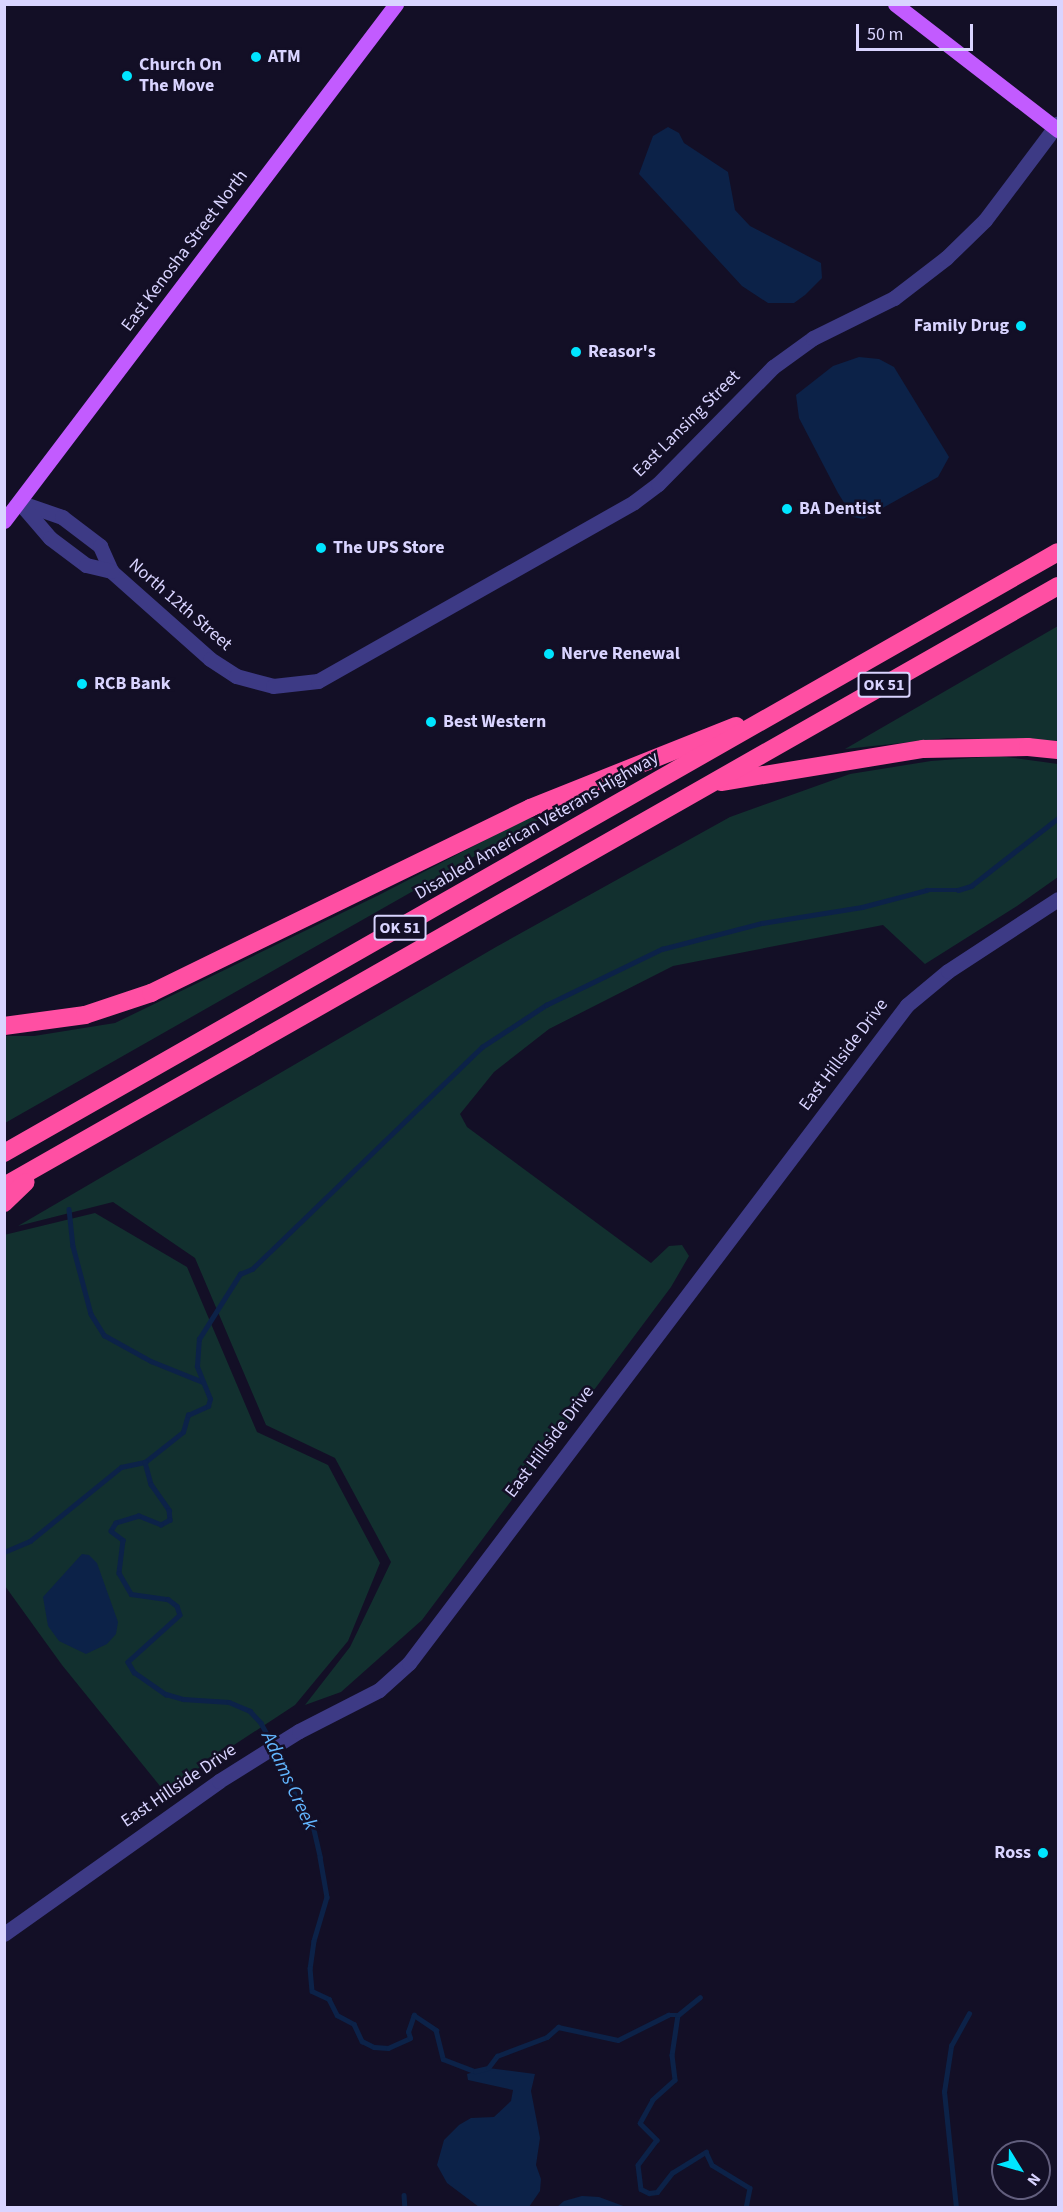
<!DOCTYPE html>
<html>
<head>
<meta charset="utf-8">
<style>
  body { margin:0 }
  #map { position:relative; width:1063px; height:2212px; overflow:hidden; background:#130f26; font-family:"Source Sans 3",sans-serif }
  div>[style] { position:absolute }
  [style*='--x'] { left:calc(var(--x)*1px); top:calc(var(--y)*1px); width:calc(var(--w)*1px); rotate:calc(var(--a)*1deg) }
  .green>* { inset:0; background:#12302f }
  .water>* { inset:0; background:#0c2248 }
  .stream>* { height:4.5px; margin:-2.25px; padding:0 2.25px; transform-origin:2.25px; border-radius:2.25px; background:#0c2248 }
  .minor>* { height:15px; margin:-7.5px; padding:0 7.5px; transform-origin:7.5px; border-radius:7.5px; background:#3d3a85 }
  .major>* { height:15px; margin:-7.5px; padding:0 7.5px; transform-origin:7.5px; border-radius:7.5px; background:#c25bff }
  .highway>* { height:18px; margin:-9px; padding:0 9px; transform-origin:9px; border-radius:9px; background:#ff4fa3 }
  .dots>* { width:16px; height:16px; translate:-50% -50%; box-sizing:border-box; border:3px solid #130f26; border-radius:50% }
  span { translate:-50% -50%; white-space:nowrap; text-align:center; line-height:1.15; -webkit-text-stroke:5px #130f26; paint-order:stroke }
  .shield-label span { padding:2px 4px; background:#130f26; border:2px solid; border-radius:4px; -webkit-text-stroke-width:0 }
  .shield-label { font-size:16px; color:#d9d4ff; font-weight:700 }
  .poi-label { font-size:18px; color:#d9d4ff; font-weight:700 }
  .left { translate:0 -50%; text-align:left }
  .right { translate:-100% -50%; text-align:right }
  .street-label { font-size:18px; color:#d9d4ff }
  .water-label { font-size:20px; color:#62b6ff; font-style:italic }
  .frame { position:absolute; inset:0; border:6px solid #d9d4ff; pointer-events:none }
  .north { position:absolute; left:991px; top:2140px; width:60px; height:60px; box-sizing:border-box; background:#130f26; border:2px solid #625e7d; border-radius:50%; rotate:127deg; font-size:16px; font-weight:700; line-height:24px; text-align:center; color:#d9d4ff }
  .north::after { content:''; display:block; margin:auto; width:21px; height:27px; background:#00e5ff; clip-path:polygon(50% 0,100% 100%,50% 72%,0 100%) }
  .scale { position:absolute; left:856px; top:24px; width:117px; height:27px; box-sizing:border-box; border:3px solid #d9d4ff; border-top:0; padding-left:8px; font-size:18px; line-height:21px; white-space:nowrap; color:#d9d4ff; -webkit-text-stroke:4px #130f26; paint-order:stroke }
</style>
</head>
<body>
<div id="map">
  <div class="green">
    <div style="clip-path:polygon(1058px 626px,1058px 741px,948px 738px,845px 749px)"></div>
    <div style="clip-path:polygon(999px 756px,1058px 764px,1058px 877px,1017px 906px,925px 964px,883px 925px,673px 966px,549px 1029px,494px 1072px,460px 1114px,467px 1127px,651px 1263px,669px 1246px,682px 1245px,689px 1256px,671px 1287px,422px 1620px,341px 1692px,305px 1705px,350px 1647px,391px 1562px,335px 1458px,266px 1425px,195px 1258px,113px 1202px,18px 1226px,496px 947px,730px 817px,850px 774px,931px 761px)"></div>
    <div style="clip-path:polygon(530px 817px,538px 820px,5px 1123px,5px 1036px,34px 1036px,115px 1023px,379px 895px)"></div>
    <div style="clip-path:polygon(95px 1213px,187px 1267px,257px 1432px,328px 1465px,380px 1563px,348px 1641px,295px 1705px,164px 1791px,62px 1665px,5px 1586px,4px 1235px)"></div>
  </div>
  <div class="water">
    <div style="clip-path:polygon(668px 127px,679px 133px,684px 143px,728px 172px,735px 210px,750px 226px,821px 263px,822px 278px,805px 295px,794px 303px,768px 303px,742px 286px,639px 174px,653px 136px)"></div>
    <div style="clip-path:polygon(859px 357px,879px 359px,894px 367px,949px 457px,938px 477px,863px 519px,853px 517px,838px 493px,799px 418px,796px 395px,833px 366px)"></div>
    <div style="clip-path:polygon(82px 1554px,89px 1555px,97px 1563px,118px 1622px,116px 1634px,107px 1644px,86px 1654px,59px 1641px,48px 1626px,43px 1597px)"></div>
    <div style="clip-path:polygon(488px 2068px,535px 2074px,531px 2091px,540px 2138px,536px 2165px,541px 2179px,540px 2191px,529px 2207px,479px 2207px,447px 2183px,437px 2165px,444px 2140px,459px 2125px,471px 2118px,494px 2117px,511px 2101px,513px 2090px,468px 2080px,467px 2074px)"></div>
    <div style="clip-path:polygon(582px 2196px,599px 2197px,626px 2207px,557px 2207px,564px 2201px)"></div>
  </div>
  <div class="stream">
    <div style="--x:69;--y:1209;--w:37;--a:84"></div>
    <div style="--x:73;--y:1246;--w:70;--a:75.2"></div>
    <div style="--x:91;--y:1314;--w:25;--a:58"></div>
    <div style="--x:104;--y:1335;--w:54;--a:29"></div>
    <div style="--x:151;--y:1361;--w:56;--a:22"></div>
    <div style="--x:145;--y:1462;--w:48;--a:-38.3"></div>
    <div style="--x:183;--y:1432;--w:18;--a:-74"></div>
    <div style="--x:188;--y:1415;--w:22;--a:-24"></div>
    <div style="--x:208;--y:1406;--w:7;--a:-74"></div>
    <div style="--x:210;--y:1399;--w:35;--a:-112"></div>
    <div style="--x:197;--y:1366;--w:27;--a:-86"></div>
    <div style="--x:199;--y:1339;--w:77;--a:-57.8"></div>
    <div style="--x:240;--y:1274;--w:13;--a:-23"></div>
    <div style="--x:252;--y:1269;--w:320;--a:-44"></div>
    <div style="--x:482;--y:1047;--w:77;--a:-33.3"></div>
    <div style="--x:546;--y:1005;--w:129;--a:-25.8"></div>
    <div style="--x:662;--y:949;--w:103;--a:-14.6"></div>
    <div style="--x:762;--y:923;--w:101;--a:-9.1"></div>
    <div style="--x:862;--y:907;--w:67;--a:-14.7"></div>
    <div style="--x:927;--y:890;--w:31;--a:0"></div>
    <div style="--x:958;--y:890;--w:14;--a:-17"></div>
    <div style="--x:971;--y:886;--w:110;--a:-38"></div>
    <div style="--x:4;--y:1552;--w:28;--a:-23"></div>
    <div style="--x:30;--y:1541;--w:117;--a:-39.1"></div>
    <div style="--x:121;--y:1467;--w:25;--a:-12"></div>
    <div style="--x:145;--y:1462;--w:23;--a:75"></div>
    <div style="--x:151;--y:1484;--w:32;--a:55"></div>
    <div style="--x:169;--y:1510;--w:10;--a:84"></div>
    <div style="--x:170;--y:1520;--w:10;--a:151"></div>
    <div style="--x:161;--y:1525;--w:24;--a:-158"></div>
    <div style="--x:139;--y:1516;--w:24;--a:163"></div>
    <div style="--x:116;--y:1523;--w:9;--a:122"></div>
    <div style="--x:111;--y:1531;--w:15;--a:37"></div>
    <div style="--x:123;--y:1540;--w:33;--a:97"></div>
    <div style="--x:119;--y:1573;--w:24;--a:60"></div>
    <div style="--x:131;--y:1594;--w:37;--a:8"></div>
    <div style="--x:168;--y:1599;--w:11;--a:38"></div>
    <div style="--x:177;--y:1606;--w:9;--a:72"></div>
    <div style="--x:180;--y:1615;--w:70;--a:137.9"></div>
    <div style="--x:128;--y:1662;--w:12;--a:59"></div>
    <div style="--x:134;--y:1672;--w:39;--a:35"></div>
    <div style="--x:166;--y:1694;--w:18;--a:16"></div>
    <div style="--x:183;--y:1699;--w:46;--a:3.7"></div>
    <div style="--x:229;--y:1702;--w:23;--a:23"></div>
    <div style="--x:250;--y:1711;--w:16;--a:47"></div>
    <div style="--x:261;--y:1723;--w:50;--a:61.4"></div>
    <div style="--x:285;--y:1767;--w:33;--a:70"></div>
    <div style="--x:296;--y:1798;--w:28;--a:55"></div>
    <div style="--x:312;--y:1821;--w:37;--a:77"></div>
    <div style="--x:320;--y:1857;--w:41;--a:80.1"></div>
    <div style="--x:327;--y:1897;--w:46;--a:106.5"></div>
    <div style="--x:314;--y:1941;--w:27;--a:98"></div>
    <div style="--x:310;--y:1968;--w:23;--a:85"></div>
    <div style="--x:312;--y:1991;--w:19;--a:25"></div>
    <div style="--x:329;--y:1999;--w:18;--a:63"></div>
    <div style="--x:337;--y:2015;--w:19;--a:28"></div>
    <div style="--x:354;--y:2024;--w:19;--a:65"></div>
    <div style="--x:362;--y:2041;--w:13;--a:27"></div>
    <div style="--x:374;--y:2047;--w:14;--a:4"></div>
    <div style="--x:388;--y:2048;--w:24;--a:-24"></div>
    <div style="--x:410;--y:2038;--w:6;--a:-108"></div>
    <div style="--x:408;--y:2032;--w:18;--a:-71"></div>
    <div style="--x:414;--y:2015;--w:27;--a:34"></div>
    <div style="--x:436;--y:2030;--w:30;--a:76"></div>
    <div style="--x:443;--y:2059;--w:34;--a:21"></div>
    <div style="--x:475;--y:2071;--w:13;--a:-13"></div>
    <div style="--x:488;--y:2068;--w:15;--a:-53"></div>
    <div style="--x:497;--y:2056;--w:53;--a:-20.8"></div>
    <div style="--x:547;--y:2037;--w:15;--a:-42"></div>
    <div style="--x:558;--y:2027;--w:61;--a:12.2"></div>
    <div style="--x:618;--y:2040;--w:56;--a:-26.6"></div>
    <div style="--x:668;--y:2015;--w:10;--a:0"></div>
    <div style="--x:678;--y:2015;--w:40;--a:98.5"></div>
    <div style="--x:672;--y:2055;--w:25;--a:83"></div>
    <div style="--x:675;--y:2080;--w:30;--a:138"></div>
    <div style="--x:653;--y:2100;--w:26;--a:119"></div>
    <div style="--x:640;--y:2123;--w:24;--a:45"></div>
    <div style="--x:657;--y:2140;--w:31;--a:127"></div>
    <div style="--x:638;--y:2165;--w:24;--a:83"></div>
    <div style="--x:641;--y:2189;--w:9;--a:27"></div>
    <div style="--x:649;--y:2193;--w:8;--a:-7"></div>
    <div style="--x:657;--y:2192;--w:24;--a:-52"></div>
    <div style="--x:672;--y:2173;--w:40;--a:-32"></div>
    <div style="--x:706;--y:2152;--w:14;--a:65"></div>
    <div style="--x:712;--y:2165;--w:44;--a:31.2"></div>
    <div style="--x:750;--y:2188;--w:20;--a:101"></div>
    <div style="--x:678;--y:2015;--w:28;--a:-39"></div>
    <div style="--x:404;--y:2195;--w:13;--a:86"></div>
    <div style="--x:956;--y:2208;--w:117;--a:-95.9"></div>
    <div style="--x:944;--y:2092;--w:47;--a:-81.3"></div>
    <div style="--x:951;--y:2046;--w:37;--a:-61"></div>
  </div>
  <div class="minor">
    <div style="--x:19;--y:502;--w:46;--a:19.2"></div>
    <div style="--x:62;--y:517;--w:48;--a:37.3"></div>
    <div style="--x:100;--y:546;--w:27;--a:66"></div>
    <div style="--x:111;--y:571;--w:132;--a:41.6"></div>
    <div style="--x:210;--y:659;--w:31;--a:33"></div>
    <div style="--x:236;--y:676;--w:38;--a:15"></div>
    <div style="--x:273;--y:686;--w:45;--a:-6.3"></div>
    <div style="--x:318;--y:681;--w:363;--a:-29.5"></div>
    <div style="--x:634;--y:502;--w:30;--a:-37"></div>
    <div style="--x:658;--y:484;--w:164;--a:-45.5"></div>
    <div style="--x:773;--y:367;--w:49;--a:-35.9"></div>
    <div style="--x:813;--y:338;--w:90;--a:-26.3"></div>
    <div style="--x:894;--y:298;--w:66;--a:-37.6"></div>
    <div style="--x:946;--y:258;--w:54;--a:-44.3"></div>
    <div style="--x:985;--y:220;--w:121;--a:-53"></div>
    <div style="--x:20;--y:503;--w:46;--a:49.4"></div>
    <div style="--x:50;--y:538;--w:45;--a:36.9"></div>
    <div style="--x:86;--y:565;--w:26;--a:13"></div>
    <div style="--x:4;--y:1934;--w:264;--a:-35.4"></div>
    <div style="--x:219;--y:1781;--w:94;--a:-32"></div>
    <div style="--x:299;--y:1731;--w:90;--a:-27.1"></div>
    <div style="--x:379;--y:1690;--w:40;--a:-42"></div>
    <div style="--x:409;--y:1663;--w:825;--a:-52.88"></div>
    <div style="--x:907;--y:1005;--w:53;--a:-39.7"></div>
    <div style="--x:948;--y:971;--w:131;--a:-33.2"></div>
  </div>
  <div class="major">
    <div style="--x:895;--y:4;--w:206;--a:37.7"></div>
    <div style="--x:4;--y:521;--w:649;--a:-52.83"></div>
  </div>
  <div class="highway">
    <div style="--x:721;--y:782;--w:205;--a:-9.3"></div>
    <div style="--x:923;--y:749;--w:105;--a:-1.1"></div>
    <div style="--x:1028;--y:747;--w:30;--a:6"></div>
    <div style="--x:4;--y:1026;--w:82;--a:-7.7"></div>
    <div style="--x:85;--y:1015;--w:70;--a:-18.4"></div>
    <div style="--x:151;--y:993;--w:422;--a:-26"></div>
    <div style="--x:530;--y:808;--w:222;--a:-21.7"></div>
    <div style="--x:4;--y:1153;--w:1213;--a:-29.69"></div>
    <div style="--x:4;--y:1186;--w:1213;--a:-29.65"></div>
    <div style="--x:4;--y:1203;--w:30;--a:-44"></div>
  </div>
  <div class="dots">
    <div style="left:256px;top:57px;background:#00e5ff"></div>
    <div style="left:127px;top:76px;background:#00e5ff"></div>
    <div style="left:1021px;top:326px;background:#00e5ff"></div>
    <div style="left:576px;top:352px;background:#00e5ff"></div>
    <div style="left:787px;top:509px;background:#00e5ff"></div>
    <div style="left:321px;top:548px;background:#00e5ff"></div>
    <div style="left:549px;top:654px;background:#00e5ff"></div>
    <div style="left:82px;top:684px;background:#00e5ff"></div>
    <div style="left:431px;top:722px;background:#00e5ff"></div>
    <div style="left:1043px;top:1853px;background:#00e5ff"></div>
  </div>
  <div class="shield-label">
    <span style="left:884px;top:685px">OK 51</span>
    <span style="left:400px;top:928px">OK 51</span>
  </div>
  <div class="poi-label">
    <span class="left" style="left:268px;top:57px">ATM</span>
    <span class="left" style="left:139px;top:76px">Church On<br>The Move</span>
    <span class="right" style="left:1009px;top:326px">Family Drug</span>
    <span class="left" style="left:588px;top:352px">Reasor's</span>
    <span class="left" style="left:799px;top:509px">BA Dentist</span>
    <span class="left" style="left:333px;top:548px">The UPS Store</span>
    <span class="left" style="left:561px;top:654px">Nerve Renewal</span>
    <span class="left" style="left:94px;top:684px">RCB Bank</span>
    <span class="left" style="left:443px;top:722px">Best Western</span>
    <span class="right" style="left:1031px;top:1853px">Ross</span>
  </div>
  <div class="street-label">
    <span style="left:185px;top:251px;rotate:-53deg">East Kenosha Street North</span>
    <span style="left:687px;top:424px;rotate:-45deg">East Lansing Street</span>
    <span style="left:180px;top:605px;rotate:41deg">North 12th Street</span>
    <span style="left:537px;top:826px;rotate:-30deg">Disabled American Veterans Highway</span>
    <span style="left:844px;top:1055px;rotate:-53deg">East Hillside Drive</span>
    <span style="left:550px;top:1442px;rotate:-53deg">East Hillside Drive</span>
    <span style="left:179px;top:1786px;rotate:-34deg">East Hillside Drive</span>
  </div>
  <div class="water-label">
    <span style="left:289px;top:1781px;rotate:65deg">Adams Creek</span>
  </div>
  <div class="frame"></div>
  <div class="north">N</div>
  <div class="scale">50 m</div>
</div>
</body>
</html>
